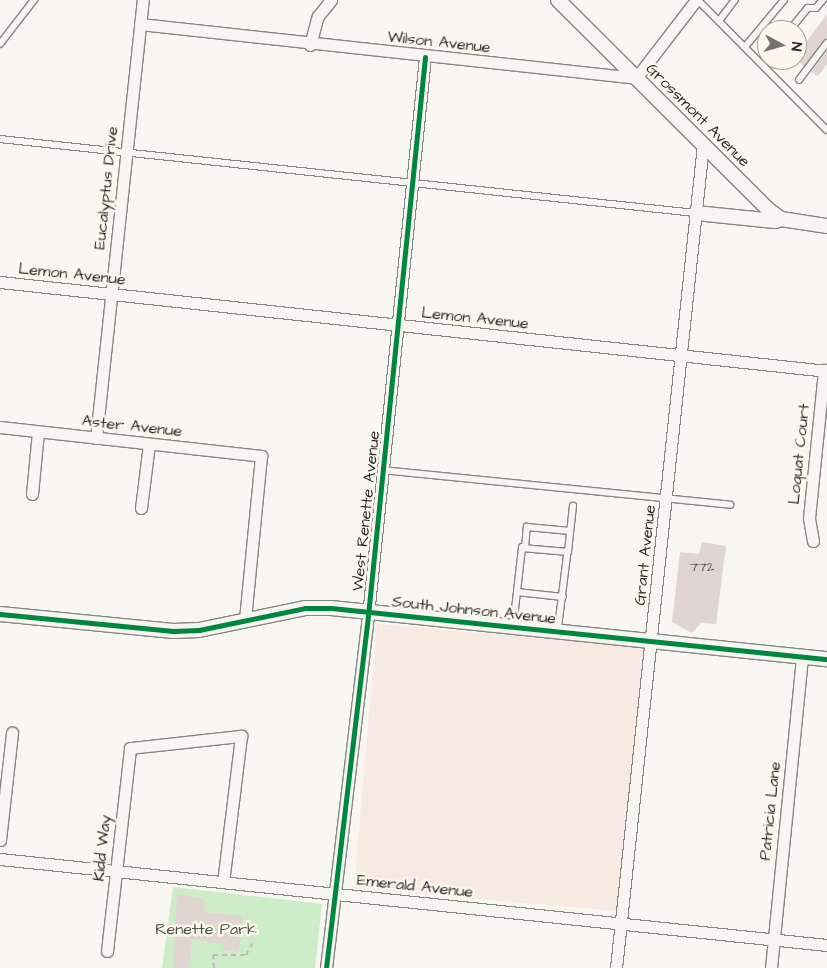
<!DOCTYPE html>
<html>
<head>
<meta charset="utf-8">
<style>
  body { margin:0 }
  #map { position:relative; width:827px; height:968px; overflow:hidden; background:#f8f6f0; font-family:"Architects Daughter",sans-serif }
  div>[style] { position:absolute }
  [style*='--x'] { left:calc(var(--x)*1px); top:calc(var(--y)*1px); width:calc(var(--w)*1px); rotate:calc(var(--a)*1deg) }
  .built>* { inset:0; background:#f6eae2; transform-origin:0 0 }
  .green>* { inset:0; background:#cdecc8 }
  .building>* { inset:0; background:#e1d5d1 }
  .path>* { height:2px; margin-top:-1px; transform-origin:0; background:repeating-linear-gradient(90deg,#bcbab8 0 5px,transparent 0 9px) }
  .roads { filter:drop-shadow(1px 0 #878684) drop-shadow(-1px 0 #878684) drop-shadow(0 1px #878684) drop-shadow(0 -1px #878684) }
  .service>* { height:5.5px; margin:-2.75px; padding:0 2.75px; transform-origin:2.75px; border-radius:2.75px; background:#f6f5f1 }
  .minor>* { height:11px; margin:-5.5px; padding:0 5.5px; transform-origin:5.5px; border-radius:5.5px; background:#f6f5f1 }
  .tertiary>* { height:14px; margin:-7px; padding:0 7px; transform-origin:7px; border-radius:7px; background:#f6f5f1 }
  .cycleway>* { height:5px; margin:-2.5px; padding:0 2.5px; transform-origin:2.5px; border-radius:2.5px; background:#00873e }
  span { translate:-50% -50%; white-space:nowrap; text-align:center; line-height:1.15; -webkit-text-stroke:5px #fbf7ec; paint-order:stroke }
  .number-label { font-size:14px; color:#585654 }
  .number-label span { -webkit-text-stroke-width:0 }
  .street-label { font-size:16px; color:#2b2b2b }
  .park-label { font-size:16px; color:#4a594a }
  .north { position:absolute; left:757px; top:20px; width:50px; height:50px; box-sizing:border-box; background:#fbf7ec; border:1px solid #a8a59f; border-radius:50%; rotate:96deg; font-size:14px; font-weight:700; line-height:20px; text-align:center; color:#2b2b2b }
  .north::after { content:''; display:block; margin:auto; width:18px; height:22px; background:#737270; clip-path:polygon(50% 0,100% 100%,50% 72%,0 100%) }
</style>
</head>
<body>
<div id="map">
  <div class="built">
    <div style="left:377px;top:624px;width:268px;height:265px;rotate:5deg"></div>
  </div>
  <div class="green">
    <div style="clip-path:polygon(173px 887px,322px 904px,315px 968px,162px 968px)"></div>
  </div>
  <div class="building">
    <div style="clip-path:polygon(827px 14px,827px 38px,804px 66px,797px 60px,797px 54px)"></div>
    <div style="clip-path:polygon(827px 51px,827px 64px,818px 76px,811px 72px)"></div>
    <div style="clip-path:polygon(702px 542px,726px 546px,716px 624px,701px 623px,692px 633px,672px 622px,680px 552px,699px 554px)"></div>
    <div style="clip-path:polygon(177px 894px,204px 899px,205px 912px,243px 916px,239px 952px,223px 950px,223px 944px,192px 939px,189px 968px,173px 968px)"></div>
  </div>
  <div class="path">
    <div style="--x:214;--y:968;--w:13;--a:-94"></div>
    <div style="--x:213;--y:955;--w:33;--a:0"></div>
    <div style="--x:246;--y:955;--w:13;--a:-61"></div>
  </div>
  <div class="roads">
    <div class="service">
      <div style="--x:698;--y:0;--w:183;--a:45.2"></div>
      <div style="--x:719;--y:21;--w:26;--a:-53"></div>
      <div style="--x:790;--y:30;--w:28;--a:-51"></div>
      <div style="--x:808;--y:8;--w:8;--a:0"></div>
      <div style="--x:816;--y:8;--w:11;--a:-49"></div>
      <div style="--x:0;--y:44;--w:56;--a:-52.3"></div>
      <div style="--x:745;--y:47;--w:61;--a:-50.3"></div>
      <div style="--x:799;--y:80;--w:46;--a:-52.9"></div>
      <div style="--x:0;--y:139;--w:700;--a:6.07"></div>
      <div style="--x:382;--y:470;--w:350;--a:5.7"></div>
      <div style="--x:525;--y:548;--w:21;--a:-85"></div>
      <div style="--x:527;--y:527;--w:43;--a:5.3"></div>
      <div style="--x:568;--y:552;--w:46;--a:-83.8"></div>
      <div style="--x:517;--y:592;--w:46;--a:6.2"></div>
      <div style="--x:513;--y:627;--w:80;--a:-83.5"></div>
      <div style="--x:522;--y:548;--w:46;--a:5"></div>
      <div style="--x:568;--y:552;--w:80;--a:97.2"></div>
    </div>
    <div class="minor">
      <div style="--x:140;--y:24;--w:499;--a:6.2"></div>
      <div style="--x:636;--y:78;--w:98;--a:-52.4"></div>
      <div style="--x:310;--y:45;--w:30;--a:-75"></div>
      <div style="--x:318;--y:16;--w:21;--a:-51"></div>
      <div style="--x:0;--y:282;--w:832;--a:6.14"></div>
      <div style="--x:0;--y:427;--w:263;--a:6.3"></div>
      <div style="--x:261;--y:456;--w:165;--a:95.6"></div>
      <div style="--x:96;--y:438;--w:441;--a:-83.9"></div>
      <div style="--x:32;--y:494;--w:62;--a:-84.5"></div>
      <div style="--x:141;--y:508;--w:64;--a:-82.9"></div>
      <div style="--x:813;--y:541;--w:23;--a:-100"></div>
      <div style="--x:809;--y:518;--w:149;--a:-84.2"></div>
      <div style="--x:0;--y:840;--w:108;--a:-83.6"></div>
      <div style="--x:0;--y:859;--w:831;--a:5.94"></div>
      <div style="--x:107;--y:951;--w:204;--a:-83.5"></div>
      <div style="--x:130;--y:748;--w:112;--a:-6.2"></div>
      <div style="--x:241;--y:736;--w:147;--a:97"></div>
      <div style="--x:326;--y:968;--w:345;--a:-83.2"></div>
      <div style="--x:367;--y:625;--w:571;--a:-84.17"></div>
      <div style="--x:616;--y:968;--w:828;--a:-83.97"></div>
      <div style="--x:771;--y:968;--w:313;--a:-84.3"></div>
    </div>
    <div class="tertiary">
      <div style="--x:558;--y:0;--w:298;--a:44.9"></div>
      <div style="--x:769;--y:210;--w:15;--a:37"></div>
      <div style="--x:781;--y:219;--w:47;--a:8.7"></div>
      <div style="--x:696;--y:213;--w:79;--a:5.8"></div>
      <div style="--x:775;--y:221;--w:6;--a:-18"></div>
      <div style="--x:0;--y:614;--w:174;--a:5.6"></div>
      <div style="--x:173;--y:631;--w:26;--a:-2"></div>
      <div style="--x:199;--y:630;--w:108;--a:-11.7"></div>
      <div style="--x:305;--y:608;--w:26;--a:0"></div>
      <div style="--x:331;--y:608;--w:499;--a:5.9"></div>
    </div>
  </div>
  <div class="cycleway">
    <div style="--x:0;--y:614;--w:174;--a:5.6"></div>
    <div style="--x:173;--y:631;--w:26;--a:-2"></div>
    <div style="--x:199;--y:630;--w:108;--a:-11.7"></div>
    <div style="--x:305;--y:608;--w:26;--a:0"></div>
    <div style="--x:331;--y:608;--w:499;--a:5.9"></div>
    <div style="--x:326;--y:968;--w:345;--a:-83.2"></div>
    <div style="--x:367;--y:625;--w:571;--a:-84.17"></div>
  </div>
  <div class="number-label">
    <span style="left:702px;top:567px">772</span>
  </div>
  <div class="street-label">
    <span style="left:439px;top:42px;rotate:6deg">Wilson Avenue</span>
    <span style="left:698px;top:115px;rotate:45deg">Grossmont Avenue</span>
    <span style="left:106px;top:188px;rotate:-84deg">Eucalyptus Drive</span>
    <span style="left:72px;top:274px;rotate:6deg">Lemon Avenue</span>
    <span style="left:475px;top:318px;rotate:6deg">Lemon Avenue</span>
    <span style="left:132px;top:426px;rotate:6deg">Aster Avenue</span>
    <span style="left:799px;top:454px;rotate:-84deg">Loquat Court</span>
    <span style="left:366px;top:511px;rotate:-84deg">West Renette Avenue</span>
    <span style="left:645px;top:555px;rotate:-84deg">Grant Avenue</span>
    <span style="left:474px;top:610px;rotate:6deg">South Johnson Avenue</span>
    <span style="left:770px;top:811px;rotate:-84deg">Patricia Lane</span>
    <span style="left:102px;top:848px;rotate:-84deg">Kidd Way</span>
    <span style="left:415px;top:886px;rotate:6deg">Emerald Avenue</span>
  </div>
  <div class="park-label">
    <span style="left:206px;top:929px">Renette Park</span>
  </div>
  <div class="north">N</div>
</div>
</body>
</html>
